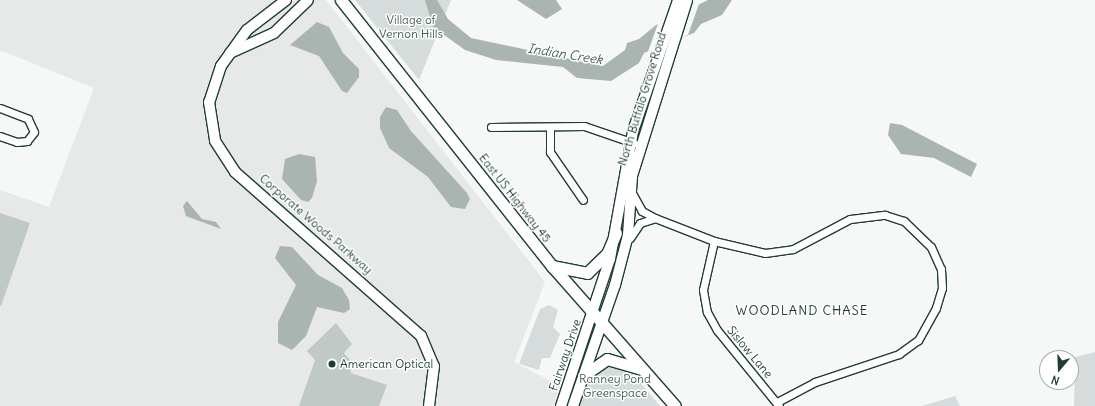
<!DOCTYPE html>
<html>
<head>
<meta charset="utf-8">
<style>
  body { margin:0 }
  #map { position:relative; width:1095px; height:406px; overflow:hidden; background:#f6f7f7; font-family:Delius,sans-serif }
  div>[style] { position:absolute }
  [style*='--x'] { left:calc(var(--x)*1px); top:calc(var(--y)*1px); width:calc(var(--w)*1px); rotate:calc(var(--a)*1deg) }
  .built>* { inset:0; background:#e6e9e8 }
  .green>* { inset:0; background:#d6dcdb }
  .water>* { inset:0; background:#aab5b1 }
  .pier>* { inset:0; background:#f6f7f7 }
  .building>* { inset:0; background:#c0c9c6 }
  .roads { filter:drop-shadow(1px 0 #1f3d34) drop-shadow(-1px 0 #1f3d34) drop-shadow(0 1px #1f3d34) drop-shadow(0 -1px #1f3d34) }
  .street>* { height:7px; margin:-3.5px; padding:0 3.5px; transform-origin:3.5px; border-radius:3.5px; background:#fff }
  .secondary>* { height:10px; margin:-5px; padding:0 5px; transform-origin:5px; border-radius:5px; background:#fff }
  .primary>* { height:11px; margin:-5.5px; padding:0 5.5px; transform-origin:5.5px; border-radius:5.5px; background:#fff }
  .dots>* { width:11px; height:11px; translate:-50% -50%; box-sizing:border-box; border:2px solid #fff; border-radius:50% }
  span { translate:-50% -50%; white-space:nowrap; text-align:center; line-height:1.15; -webkit-text-stroke:3px #fff; paint-order:stroke }
  .park-label { font-size:12px; color:#445d55 }
  .street-label { font-size:12px; color:#1f3d34 }
  .poi-label { font-size:12px; color:#1f3d34 }
  .left { translate:0 -50%; text-align:left }
  .water-label { font-size:13px; color:#49615a; font-style:italic }
  .neighbourhood-label { font-size:13px; color:#1f3d34; letter-spacing:1px }
  .north { position:absolute; left:1039px; top:350px; width:40px; height:40px; box-sizing:border-box; background:#fff; border:1px solid #a5b1ae; border-radius:50%; rotate:199deg; font-size:11px; font-weight:700; line-height:16px; text-align:center; color:#1f3d34 }
  .north::after { content:''; display:block; margin:auto; width:14px; height:18px; background:#1f3d34; clip-path:polygon(50% 0,100% 100%,50% 72%,0 100%) }
</style>
</head>
<body>
<div id="map">
  <div class="built">
    <div style="clip-path:polygon(0 0,326px 0,545px 282px,514px 362px,560px 386px,553px 406px,0 406px,0 190px,49px 207px,94px 88px,0 50px)"></div>
  </div>
  <div class="green">
    <div style="clip-path:polygon(355px 0,451px 0,419px 80px)"></div>
    <div style="clip-path:polygon(549px 305px,558px 310px,553px 327px,560px 334px,550px 358px,542px 358px,539px 370px,519px 364px,540px 309px)"></div>
    <div style="clip-path:polygon(1095px 352px,1095px 406px,1074px 406px,1075px 357px)"></div>
    <div style="clip-path:polygon(612px 365px,634px 375px,660px 406px,578px 406px,590px 376px,602px 367px)"></div>
    <div style="clip-path:polygon(955px 396px,960px 406px,922px 406px)"></div>
  </div>
  <div class="water">
    <div style="clip-path:polygon(425px 0,437px 0,448px 19px,471px 38px,603px 66px,625px 50px,627px 43px,639px 39px,656px 25px,708px 0,732px 0,722px 15px,701px 24px,694px 33px,644px 53px,639px 63px,611px 81px,577px 78px,563px 67px,496px 60px,465px 50px,433px 27px)"></div>
    <div style="clip-path:polygon(517px 0,556px 0,562px 9px,546px 19px)"></div>
    <div style="clip-path:polygon(317px 22px,329px 27px,343px 53px,359px 69px,359px 77px,347px 93px,342px 91px,319px 56px,290px 45px)"></div>
    <div style="clip-path:polygon(386px 107px,397px 110px,411px 131px,467px 193px,470px 199px,465px 209px,451px 207px,428px 177px,389px 148px,380px 128px,380px 117px)"></div>
    <div style="clip-path:polygon(890px 123px,902px 125px,977px 164px,971px 177px,934px 158px,901px 154px,888px 135px)"></div>
    <div style="clip-path:polygon(299px 154px,315px 157px,317px 181px,312px 198px,308px 202px,301px 200px,282px 179px,285px 159px)"></div>
    <div style="clip-path:polygon(187px 201px,202px 219px,216px 222px,221px 229px,186px 216px,183px 206px)"></div>
    <div style="clip-path:polygon(280px 246px,292px 247px,318px 275px,342px 288px,349px 300px,350px 309px,344px 313px,317px 307px,306px 336px,292px 350px,278px 343px,278px 322px,296px 285px,275px 258px)"></div>
  </div>
  <div class="pier">
    <div style="clip-path:polygon(700px 1px,688px 35px,647px 54px,659px 21px)"></div>
  </div>
  <div class="building">
    <div style="clip-path:polygon(0 213px,30px 223px,1px 306px,0 305px)"></div>
    <div style="clip-path:polygon(336px 323px,352px 344px,344px 353px,350px 360px,351px 373px,387px 385px,379px 406px,299px 406px,315px 360px,307px 351px)"></div>
  </div>
  <div class="roads">
    <div class="street">
      <div style="--x:0;--y:108;--w:30;--a:21"></div>
      <div style="--x:28;--y:119;--w:14;--a:65"></div>
      <div style="--x:34;--y:132;--w:11;--a:128"></div>
      <div style="--x:27;--y:141;--w:10;--a:174"></div>
      <div style="--x:17;--y:142;--w:18;--a:-161"></div>
      <div style="--x:491;--y:127;--w:93;--a:-0.6"></div>
      <div style="--x:584;--y:126;--w:53;--a:18.8"></div>
      <div style="--x:550;--y:127;--w:25;--a:90"></div>
      <div style="--x:550;--y:152;--w:58;--a:55.5"></div>
      <div style="--x:655;--y:218;--w:63;--a:21.3"></div>
      <div style="--x:714;--y:241;--w:52;--a:13.2"></div>
      <div style="--x:765;--y:253;--w:28;--a:-8"></div>
      <div style="--x:793;--y:249;--w:64;--a:-27.8"></div>
      <div style="--x:850;--y:219;--w:35;--a:-7"></div>
      <div style="--x:885;--y:215;--w:20;--a:18"></div>
      <div style="--x:904;--y:221;--w:37;--a:44"></div>
      <div style="--x:931;--y:247;--w:24;--a:66"></div>
      <div style="--x:941;--y:269;--w:19;--a:87"></div>
      <div style="--x:942;--y:288;--w:21;--a:107"></div>
      <div style="--x:936;--y:308;--w:37;--a:119"></div>
      <div style="--x:918;--y:340;--w:24;--a:144"></div>
      <div style="--x:899;--y:354;--w:89;--a:161.6"></div>
      <div style="--x:815;--y:382;--w:43;--a:152.2"></div>
      <div style="--x:630;--y:238;--w:18;--a:-56"></div>
      <div style="--x:640;--y:223;--w:16;--a:-18"></div>
      <div style="--x:655;--y:218;--w:15;--a:-152"></div>
      <div style="--x:642;--y:211;--w:21;--a:-119"></div>
      <div style="--x:714;--y:241;--w:50;--a:102.7"></div>
      <div style="--x:703;--y:290;--w:22;--a:80"></div>
      <div style="--x:707;--y:312;--w:21;--a:61"></div>
      <div style="--x:717;--y:330;--w:98;--a:50.8"></div>
    </div>
    <div class="secondary">
      <div style="--x:286;--y:0;--w:49;--a:142.4"></div>
      <div style="--x:247;--y:30;--w:44;--a:125.8"></div>
      <div style="--x:221;--y:66;--w:38;--a:108"></div>
      <div style="--x:209;--y:102;--w:39;--a:81"></div>
      <div style="--x:215;--y:141;--w:37;--a:57"></div>
      <div style="--x:235;--y:172;--w:248;--a:41.4"></div>
      <div style="--x:421;--y:336;--w:33;--a:67"></div>
      <div style="--x:434;--y:366;--w:40;--a:97.1"></div>
      <div style="--x:230;--y:53;--w:48;--a:-24.4"></div>
      <div style="--x:274;--y:33;--w:47;--a:-44.1"></div>
      <div style="--x:561;--y:406;--w:155;--a:-71.6"></div>
      <div style="--x:610;--y:259;--w:130;--a:-79.8"></div>
      <div style="--x:633;--y:131;--w:139;--a:-71"></div>
      <div style="--x:573;--y:406;--w:128;--a:-70.9"></div>
      <div style="--x:615;--y:285;--w:52;--a:-75.4"></div>
      <div style="--x:628;--y:235;--w:59;--a:-86.1"></div>
      <div style="--x:632;--y:176;--w:184;--a:-72.6"></div>
    </div>
    <div class="primary">
      <div style="--x:341;--y:0;--w:340;--a:51.6"></div>
      <div style="--x:552;--y:266;--w:186;--a:48.7"></div>
      <div style="--x:552;--y:266;--w:36;--a:11"></div>
      <div style="--x:587;--y:273;--w:28;--a:-44"></div>
      <div style="--x:607;--y:254;--w:23;--a:-67"></div>
      <div style="--x:584;--y:375;--w:28;--a:-35"></div>
      <div style="--x:607;--y:359;--w:36;--a:16"></div>
    </div>
  </div>
  <div class="dots">
    <div style="left:332px;top:364px;background:#1f3d34"></div>
  </div>
  <div class="park-label">
    <span style="left:411px;top:27px">Village of<br>Vernon Hills</span>
    <span style="left:615px;top:386px">Ranney Pond<br>Greenspace</span>
  </div>
  <div class="street-label">
    <span style="left:642px;top:99px;rotate:-73deg">North Buffalo Grove Road</span>
    <span style="left:515px;top:198px;rotate:52deg">East US Highway 45</span>
    <span style="left:316px;top:224px;rotate:41deg">Corporate Woods Parkway</span>
    <span style="left:750px;top:352px;rotate:50deg">Sislow Lane</span>
    <span style="left:565px;top:355px;rotate:-71deg">Fairway Drive</span>
  </div>
  <div class="poi-label">
    <span class="left" style="left:340px;top:364px">American Optical</span>
  </div>
  <div class="water-label">
    <span style="left:565px;top:55px;rotate:9deg">Indian Creek</span>
  </div>
  <div class="neighbourhood-label">
    <span style="left:802px;top:311px">WOODLAND CHASE</span>
  </div>
  <div class="north">N</div>
</div>
</body>
</html>
